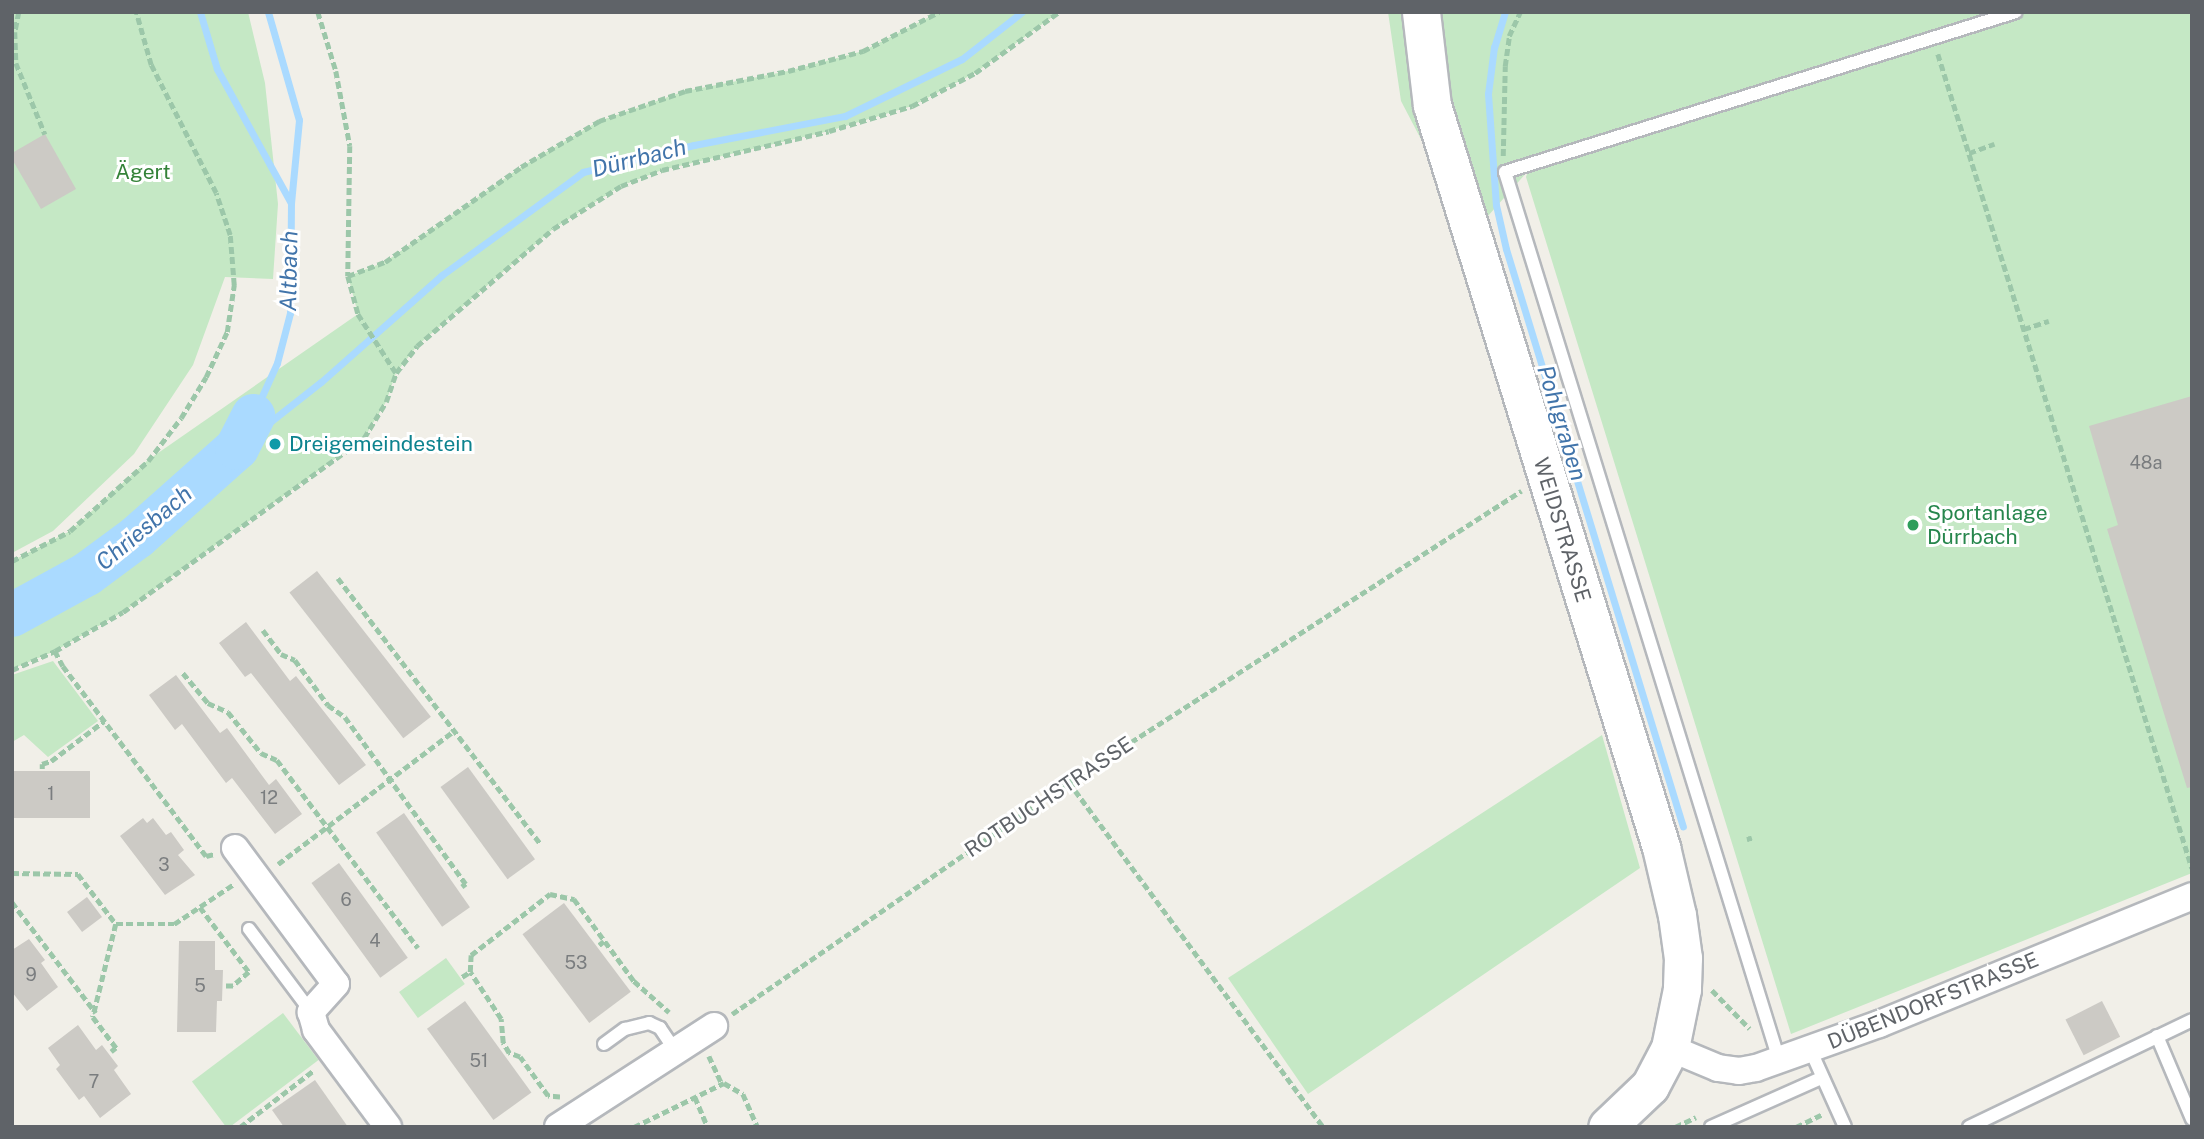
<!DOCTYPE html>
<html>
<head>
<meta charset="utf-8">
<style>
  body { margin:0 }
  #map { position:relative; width:2204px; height:1139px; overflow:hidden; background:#f1efe8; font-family:"Public Sans",sans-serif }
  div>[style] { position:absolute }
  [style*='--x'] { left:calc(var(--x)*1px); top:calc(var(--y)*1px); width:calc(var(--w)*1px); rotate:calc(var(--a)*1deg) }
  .green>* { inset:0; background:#c5e8c5; transform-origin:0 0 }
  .stream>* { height:7px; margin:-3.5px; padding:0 3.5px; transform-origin:3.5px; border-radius:3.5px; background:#aadaff }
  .river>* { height:44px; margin:-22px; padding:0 22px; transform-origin:22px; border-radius:22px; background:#aadaff }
  .building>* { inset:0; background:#cccac5; transform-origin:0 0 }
  .path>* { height:4.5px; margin-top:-2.25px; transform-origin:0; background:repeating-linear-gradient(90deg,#9cc7a9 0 7px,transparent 0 10.5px) }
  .roads { filter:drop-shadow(2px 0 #b5b8bc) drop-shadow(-2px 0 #b5b8bc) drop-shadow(0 2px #b5b8bc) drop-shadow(0 -2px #b5b8bc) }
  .lane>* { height:12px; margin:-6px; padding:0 6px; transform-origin:6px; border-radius:6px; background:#fff }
  .street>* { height:26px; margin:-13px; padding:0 13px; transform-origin:13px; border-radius:13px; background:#fff }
  .secondary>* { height:37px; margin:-18.5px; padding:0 18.5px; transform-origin:18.5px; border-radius:18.5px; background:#fff }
  .dots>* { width:19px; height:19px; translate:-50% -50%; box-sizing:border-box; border:4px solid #fff; border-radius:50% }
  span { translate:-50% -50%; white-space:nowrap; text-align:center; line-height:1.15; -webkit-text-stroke:6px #fff; paint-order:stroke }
  .number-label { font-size:18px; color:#7a7d7f }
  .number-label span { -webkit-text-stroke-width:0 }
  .park-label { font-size:21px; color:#348238 }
  .culture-label { font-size:21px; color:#0d838f }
  .left { translate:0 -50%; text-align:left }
  .leisure-label { font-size:21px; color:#27864d }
  .street-label { font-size:21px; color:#5f6368 }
  .water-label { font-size:23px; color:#4174aa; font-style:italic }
  .frame { position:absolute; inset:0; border:14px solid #5f6368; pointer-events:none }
</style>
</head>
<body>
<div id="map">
  <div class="green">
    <div style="clip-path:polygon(12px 12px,248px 12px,265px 83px,278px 204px,273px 279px,225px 277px,193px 365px,134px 454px,53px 531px,12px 553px)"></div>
    <div style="clip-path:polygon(939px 12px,1059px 12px,975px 73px,912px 106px,829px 131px,662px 170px,621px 186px,553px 229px,417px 346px,396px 373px,386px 402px,364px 438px,123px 612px,55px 651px,12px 669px,12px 561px,70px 531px,148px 460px,358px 314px,348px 276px,385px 262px,521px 167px,599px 121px,685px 91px,788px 71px,863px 51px)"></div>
    <div style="clip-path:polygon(1388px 12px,2192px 12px,2192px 873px,1791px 1034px,1526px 177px,1528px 171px,1471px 235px,1401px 101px)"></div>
    <div style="clip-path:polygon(53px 661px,98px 721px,48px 757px,24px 735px,12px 742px,12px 675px)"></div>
    <div style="clip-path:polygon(1602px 735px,1640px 868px,1308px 1094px,1228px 978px)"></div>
    <div style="left:446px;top:958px;width:32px;height:58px;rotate:54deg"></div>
    <div style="left:283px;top:1013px;width:59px;height:114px;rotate:53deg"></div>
  </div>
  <div class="stream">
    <div style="--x:200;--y:12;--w:59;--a:73.4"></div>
    <div style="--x:217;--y:69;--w:153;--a:61.1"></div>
    <div style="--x:291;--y:203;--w:110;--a:90.5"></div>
    <div style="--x:290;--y:313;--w:52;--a:104.6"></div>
    <div style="--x:277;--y:363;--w:58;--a:114.4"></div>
    <div style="--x:268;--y:12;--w:112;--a:74"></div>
    <div style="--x:299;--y:120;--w:83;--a:95.5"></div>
    <div style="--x:1505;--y:12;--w:37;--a:107"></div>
    <div style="--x:1494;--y:47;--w:47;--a:97.3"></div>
    <div style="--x:1488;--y:94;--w:111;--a:85.9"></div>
    <div style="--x:1496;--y:205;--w:45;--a:77.2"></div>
    <div style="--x:1506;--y:249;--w:604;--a:72.97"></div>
    <div style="--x:237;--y:448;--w:107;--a:-38.2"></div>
    <div style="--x:321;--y:382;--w:162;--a:-41.5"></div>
    <div style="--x:442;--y:275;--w:175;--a:-36.1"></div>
    <div style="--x:583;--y:172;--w:114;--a:-13.7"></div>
    <div style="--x:694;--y:145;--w:154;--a:-10.9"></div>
    <div style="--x:845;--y:116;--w:130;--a:-26"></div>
    <div style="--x:962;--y:59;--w:76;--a:-38.1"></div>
  </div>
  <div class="river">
    <div style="--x:12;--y:615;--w:85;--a:-28.7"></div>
    <div style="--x:87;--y:574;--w:62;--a:-36.5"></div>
    <div style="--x:137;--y:537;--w:134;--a:-41.7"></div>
    <div style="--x:237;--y:448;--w:36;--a:-63"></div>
  </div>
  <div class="building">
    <div style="clip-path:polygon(45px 134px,76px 189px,41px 209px,12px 159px,12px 153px)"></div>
    <div style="clip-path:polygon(2192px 396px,2192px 787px,2187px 788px,2107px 529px,2118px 525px,2089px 426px)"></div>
    <div style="left:317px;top:571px;width:185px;height:35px;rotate:52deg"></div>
    <div style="clip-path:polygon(246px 622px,290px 681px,296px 676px,366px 765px,339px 785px,251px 673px,245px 677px,219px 643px)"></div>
    <div style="clip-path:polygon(176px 675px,220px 733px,227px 728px,269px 785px,276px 779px,302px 814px,275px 834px,232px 778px,226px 783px,182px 724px,175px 730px,149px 695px)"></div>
    <div style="left:468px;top:767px;width:114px;height:34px;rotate:54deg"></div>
    <div style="left:12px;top:771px;width:78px;height:47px"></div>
    <div style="left:404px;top:813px;width:115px;height:34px;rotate:55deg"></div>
    <div style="clip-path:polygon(143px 818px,147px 823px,153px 818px,166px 835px,171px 832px,184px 850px,178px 855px,195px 875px,165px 895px,120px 836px)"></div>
    <div style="left:339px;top:863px;width:117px;height:34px;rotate:54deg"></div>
    <div style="left:87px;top:897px;width:25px;height:25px;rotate:53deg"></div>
    <div style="left:564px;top:903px;width:111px;height:52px;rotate:53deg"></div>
    <div style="clip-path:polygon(29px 939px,45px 960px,41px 963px,58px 987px,27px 1011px,12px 992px,12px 950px)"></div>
    <div style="clip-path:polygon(179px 941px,215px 941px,215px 970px,223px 970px,222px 1001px,217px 1001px,216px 1032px,177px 1032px)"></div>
    <div style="left:465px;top:1001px;width:113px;height:47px;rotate:54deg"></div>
    <div style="left:2102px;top:1001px;width:40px;height:41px;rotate:63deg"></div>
    <div style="clip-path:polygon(78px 1025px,96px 1050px,102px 1045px,118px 1066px,114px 1070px,131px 1094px,100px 1118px,84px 1096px,79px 1100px,56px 1069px,60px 1065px,48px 1048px)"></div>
    <div style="clip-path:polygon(315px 1080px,348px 1127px,284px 1127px,272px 1110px)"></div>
  </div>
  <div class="path">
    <div style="--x:19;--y:12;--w:20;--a:101"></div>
    <div style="--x:15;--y:32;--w:31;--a:88"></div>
    <div style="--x:16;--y:63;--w:77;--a:67.8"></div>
    <div style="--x:318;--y:12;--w:62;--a:73"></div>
    <div style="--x:336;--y:71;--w:76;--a:79.4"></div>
    <div style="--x:350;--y:146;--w:130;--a:90.9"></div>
    <div style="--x:348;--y:276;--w:39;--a:75"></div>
    <div style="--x:358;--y:314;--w:70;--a:57.2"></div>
    <div style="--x:1938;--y:54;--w:853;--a:72.67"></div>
    <div style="--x:1969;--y:153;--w:27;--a:-20"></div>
    <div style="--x:1503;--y:156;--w:90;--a:-88.7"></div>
    <div style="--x:1505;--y:66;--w:30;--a:-82"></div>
    <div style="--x:1509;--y:36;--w:26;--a:-65"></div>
    <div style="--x:348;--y:276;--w:40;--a:-21"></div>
    <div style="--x:385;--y:262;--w:166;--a:-34.9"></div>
    <div style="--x:521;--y:167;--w:91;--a:-30.5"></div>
    <div style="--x:599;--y:121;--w:91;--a:-19.2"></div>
    <div style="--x:685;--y:91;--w:105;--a:-11"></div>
    <div style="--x:788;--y:71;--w:78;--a:-14.9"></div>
    <div style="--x:863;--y:51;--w:85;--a:-27.2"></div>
    <div style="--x:2024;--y:329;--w:26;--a:-18"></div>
    <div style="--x:12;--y:561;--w:65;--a:-27.3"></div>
    <div style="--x:70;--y:531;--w:105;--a:-41.9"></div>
    <div style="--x:148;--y:461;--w:54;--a:-52.5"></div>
    <div style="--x:181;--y:418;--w:48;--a:-58.6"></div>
    <div style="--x:206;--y:377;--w:50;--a:-65"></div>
    <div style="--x:227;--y:332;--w:48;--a:-81.5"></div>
    <div style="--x:234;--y:285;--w:50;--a:-94.6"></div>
    <div style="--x:230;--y:235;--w:44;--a:-108.4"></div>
    <div style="--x:216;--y:193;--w:144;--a:-116.9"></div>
    <div style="--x:151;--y:65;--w:55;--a:-105.8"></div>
    <div style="--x:338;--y:578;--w:333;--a:52.7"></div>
    <div style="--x:263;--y:630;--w:30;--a:53"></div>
    <div style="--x:281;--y:654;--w:15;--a:23"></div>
    <div style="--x:295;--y:660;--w:56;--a:53.7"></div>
    <div style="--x:328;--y:705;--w:21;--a:35"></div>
    <div style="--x:345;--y:717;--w:206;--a:54.1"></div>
    <div style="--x:466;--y:884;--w:5;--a:143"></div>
    <div style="--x:55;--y:651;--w:17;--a:62"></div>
    <div style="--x:63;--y:666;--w:238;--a:53"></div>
    <div style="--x:206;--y:856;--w:8;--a:-14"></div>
    <div style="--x:12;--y:670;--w:47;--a:-23.8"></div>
    <div style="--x:55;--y:651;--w:78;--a:-29.8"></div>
    <div style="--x:123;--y:612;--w:297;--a:-35.8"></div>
    <div style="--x:364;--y:438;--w:42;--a:-58.6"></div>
    <div style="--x:386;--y:402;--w:31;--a:-71"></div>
    <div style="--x:396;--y:373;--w:34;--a:-52"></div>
    <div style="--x:417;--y:346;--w:179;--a:-40.7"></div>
    <div style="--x:553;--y:229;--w:80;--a:-32.3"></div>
    <div style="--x:621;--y:186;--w:44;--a:-21.3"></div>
    <div style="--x:662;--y:170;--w:171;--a:-13.1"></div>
    <div style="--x:829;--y:131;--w:87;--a:-16.8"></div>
    <div style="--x:912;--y:106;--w:71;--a:-27.6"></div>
    <div style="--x:975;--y:73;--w:104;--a:-36"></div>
    <div style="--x:183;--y:673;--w:39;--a:50"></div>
    <div style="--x:208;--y:703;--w:22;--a:24"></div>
    <div style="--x:228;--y:712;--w:53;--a:51.2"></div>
    <div style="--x:261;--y:753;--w:17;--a:24"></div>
    <div style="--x:277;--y:760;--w:235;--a:53.1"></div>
    <div style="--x:42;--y:769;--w:5;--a:-90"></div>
    <div style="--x:42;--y:764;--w:9;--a:-18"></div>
    <div style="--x:51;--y:761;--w:66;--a:-37"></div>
    <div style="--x:1069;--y:782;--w:428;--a:53.6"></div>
    <div style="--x:1749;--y:836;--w:5;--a:79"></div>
    <div style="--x:1750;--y:841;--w:3;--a:-108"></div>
    <div style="--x:278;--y:864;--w:222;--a:-37.1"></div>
    <div style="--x:12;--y:873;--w:66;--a:0.9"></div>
    <div style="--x:78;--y:874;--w:63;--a:52.8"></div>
    <div style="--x:116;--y:924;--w:96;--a:103.9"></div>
    <div style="--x:93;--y:1017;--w:39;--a:53"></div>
    <div style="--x:116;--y:1048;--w:6;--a:141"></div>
    <div style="--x:12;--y:902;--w:139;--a:52.9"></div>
    <div style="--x:200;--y:907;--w:81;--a:53"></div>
    <div style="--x:249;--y:972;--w:21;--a:139"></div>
    <div style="--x:233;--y:986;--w:9;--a:180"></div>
    <div style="--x:116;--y:924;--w:58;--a:0"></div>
    <div style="--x:174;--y:924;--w:72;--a:-33.7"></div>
    <div style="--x:599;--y:945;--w:6;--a:-39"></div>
    <div style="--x:462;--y:977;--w:9;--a:-32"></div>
    <div style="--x:1712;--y:990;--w:54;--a:45.7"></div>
    <div style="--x:732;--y:1014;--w:409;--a:-34.5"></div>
    <div style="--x:1069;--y:782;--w:538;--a:-32.77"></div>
    <div style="--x:709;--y:1056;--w:31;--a:65"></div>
    <div style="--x:560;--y:1097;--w:12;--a:-175"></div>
    <div style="--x:548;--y:1096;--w:48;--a:-125.7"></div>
    <div style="--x:520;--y:1057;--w:12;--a:-160"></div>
    <div style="--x:509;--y:1053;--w:12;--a:-121"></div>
    <div style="--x:503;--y:1043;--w:24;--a:-95"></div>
    <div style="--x:501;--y:1019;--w:56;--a:-123.4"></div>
    <div style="--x:470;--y:972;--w:17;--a:-87"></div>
    <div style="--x:471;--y:955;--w:100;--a:-37.7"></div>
    <div style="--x:550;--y:894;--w:25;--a:12"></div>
    <div style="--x:574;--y:899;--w:102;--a:53.8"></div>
    <div style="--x:634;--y:981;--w:47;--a:41.5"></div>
    <div style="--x:695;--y:1097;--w:30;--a:67"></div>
    <div style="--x:240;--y:1127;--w:93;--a:-37.6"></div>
    <div style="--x:634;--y:1127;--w:100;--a:-26.1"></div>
    <div style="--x:724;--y:1083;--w:22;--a:30"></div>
    <div style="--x:743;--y:1094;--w:36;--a:66"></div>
    <div style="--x:1675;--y:1127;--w:23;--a:-25"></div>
    <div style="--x:1796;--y:1127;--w:28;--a:-26"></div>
  </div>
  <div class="roads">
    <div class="lane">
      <div style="--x:249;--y:929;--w:104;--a:53.2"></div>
      <div style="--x:2157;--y:1036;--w:90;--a:67.1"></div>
      <div style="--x:604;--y:1044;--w:26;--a:-36"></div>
      <div style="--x:625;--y:1029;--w:25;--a:-14"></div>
      <div style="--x:649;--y:1023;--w:12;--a:24"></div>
      <div style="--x:660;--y:1028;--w:27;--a:56"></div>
      <div style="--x:1810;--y:1049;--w:85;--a:65.8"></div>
      <div style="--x:1779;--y:1060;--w:929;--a:-107.15"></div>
      <div style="--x:1505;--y:172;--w:535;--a:-17.39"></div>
      <div style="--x:1711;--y:1127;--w:120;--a:-24"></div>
      <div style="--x:1969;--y:1127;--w:247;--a:-25.6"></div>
    </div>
    <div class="street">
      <div style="--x:235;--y:848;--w:169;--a:53.4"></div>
      <div style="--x:336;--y:984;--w:38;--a:132"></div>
      <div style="--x:311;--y:1012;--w:19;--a:74"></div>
      <div style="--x:316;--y:1030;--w:121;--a:53.4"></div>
      <div style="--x:1670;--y:1048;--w:52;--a:22.6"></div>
      <div style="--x:1718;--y:1068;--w:21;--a:8"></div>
      <div style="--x:1739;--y:1071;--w:17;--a:-10"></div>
      <div style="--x:1756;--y:1068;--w:131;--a:-19.7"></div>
      <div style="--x:1879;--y:1024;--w:338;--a:-22.2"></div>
      <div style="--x:558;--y:1127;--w:186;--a:-32.9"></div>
    </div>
    <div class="secondary">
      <div style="--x:1421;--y:12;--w:94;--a:83.3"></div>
      <div style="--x:1432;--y:105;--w:777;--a:72.85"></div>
      <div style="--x:1661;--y:847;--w:70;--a:76.8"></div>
      <div style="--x:1677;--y:915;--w:43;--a:82.1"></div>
      <div style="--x:1683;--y:958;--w:31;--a:92"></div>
      <div style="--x:1682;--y:989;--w:60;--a:101.5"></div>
      <div style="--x:1670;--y:1048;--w:43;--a:117.8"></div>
      <div style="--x:1650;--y:1086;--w:59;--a:136.4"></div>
    </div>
  </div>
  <div class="dots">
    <div style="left:275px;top:444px;background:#0f9aa8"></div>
    <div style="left:1913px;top:525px;background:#2e9e5b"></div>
  </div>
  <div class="number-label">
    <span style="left:2146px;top:463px">48a</span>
    <span style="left:51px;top:794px">1</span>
    <span style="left:269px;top:798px">12</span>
    <span style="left:164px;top:865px">3</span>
    <span style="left:346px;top:900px">6</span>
    <span style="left:375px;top:941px">4</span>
    <span style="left:576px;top:963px">53</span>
    <span style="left:31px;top:975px">9</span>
    <span style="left:200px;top:986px">5</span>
    <span style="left:479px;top:1061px">51</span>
    <span style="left:94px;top:1082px">7</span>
  </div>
  <div class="park-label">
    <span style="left:143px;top:172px">Ägert</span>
  </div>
  <div class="culture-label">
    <span class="left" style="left:289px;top:444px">Dreigemeindestein</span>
  </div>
  <div class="leisure-label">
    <span class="left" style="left:1927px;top:525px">Sportanlage<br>Dürrbach</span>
  </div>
  <div class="street-label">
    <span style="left:1562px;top:530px;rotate:73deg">WEIDSTRASSE</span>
    <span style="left:1049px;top:797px;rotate:-34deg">ROTBUCHSTRASSE</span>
    <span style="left:1933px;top:1001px;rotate:-22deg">DÜBENDORFSTRASSE</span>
  </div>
  <div class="water-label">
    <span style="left:639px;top:158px;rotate:-14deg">Dürrbach</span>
    <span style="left:289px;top:271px;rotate:-89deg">Altbach</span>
    <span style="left:1562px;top:423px;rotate:73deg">Pohlgraben</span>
    <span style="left:144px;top:528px;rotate:-40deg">Chriesbach</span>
  </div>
  <div class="frame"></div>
</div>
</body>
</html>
